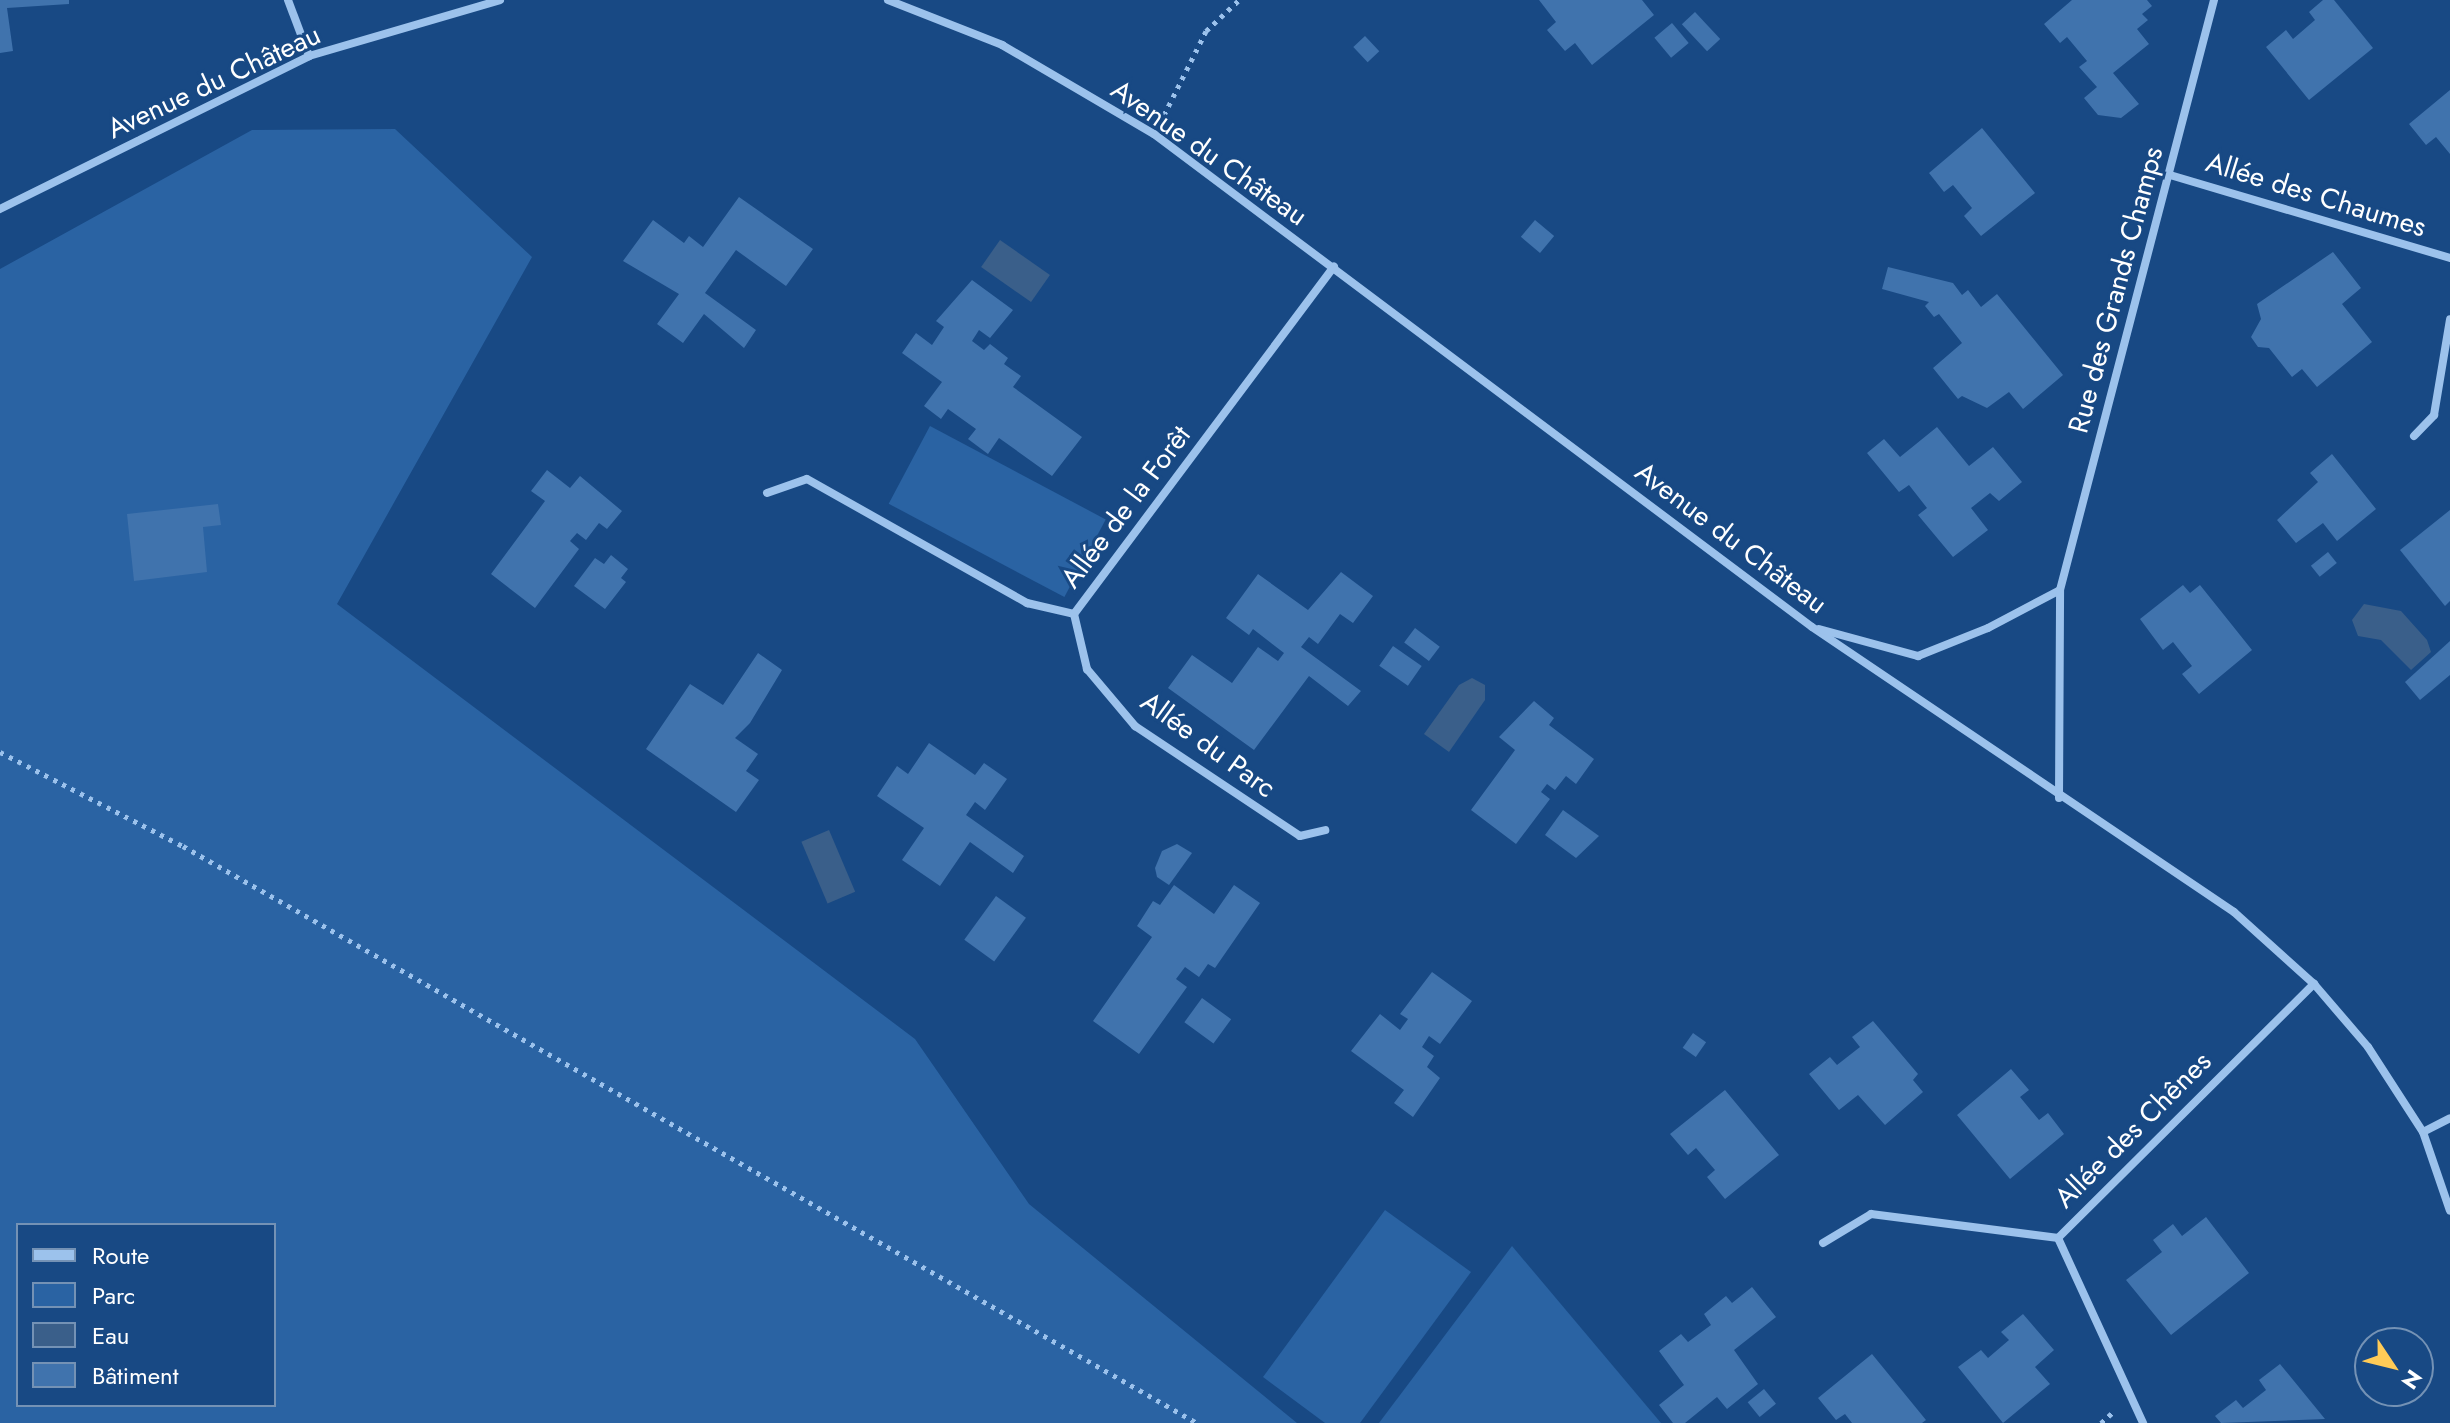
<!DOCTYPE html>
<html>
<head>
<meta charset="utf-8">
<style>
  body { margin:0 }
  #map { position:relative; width:2450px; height:1423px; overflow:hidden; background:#184984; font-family:Jost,sans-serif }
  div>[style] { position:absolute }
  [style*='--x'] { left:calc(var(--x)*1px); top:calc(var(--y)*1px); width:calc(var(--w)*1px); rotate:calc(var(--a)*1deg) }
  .green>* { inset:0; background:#2a63a3; transform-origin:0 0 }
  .water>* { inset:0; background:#3a5f8a; transform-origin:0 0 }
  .building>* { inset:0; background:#4073ad; transform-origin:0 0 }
  .path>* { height:5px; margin-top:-2.5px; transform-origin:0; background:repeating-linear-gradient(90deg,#9cc2ec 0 4px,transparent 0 10px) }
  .minor>* { height:8px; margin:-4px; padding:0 4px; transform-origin:4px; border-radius:4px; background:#9cc2ec }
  span { translate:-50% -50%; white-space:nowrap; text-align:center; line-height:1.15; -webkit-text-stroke:6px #184984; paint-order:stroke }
  .street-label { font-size:28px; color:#fff }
  .legend { position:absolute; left:16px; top:1223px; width:260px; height:184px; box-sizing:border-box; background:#184984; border:2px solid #7492b5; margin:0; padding:10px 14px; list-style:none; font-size:24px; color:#fff }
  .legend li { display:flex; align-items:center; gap:16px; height:40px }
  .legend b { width:40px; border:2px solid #7492b5 }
  .north { position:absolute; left:2354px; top:1327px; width:80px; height:80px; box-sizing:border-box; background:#184984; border:2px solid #7492b5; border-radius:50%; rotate:125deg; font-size:22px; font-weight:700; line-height:32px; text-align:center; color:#fff }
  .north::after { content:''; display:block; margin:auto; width:28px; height:36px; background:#ffcb57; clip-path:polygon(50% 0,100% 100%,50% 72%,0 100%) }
</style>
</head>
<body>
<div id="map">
  <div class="green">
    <div style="clip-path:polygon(evenodd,395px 129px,532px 257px,337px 604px,915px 1039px,1029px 1204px,1297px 1423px,0 1423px,0 269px,252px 130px,395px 129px,18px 1225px,274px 1225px,274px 1405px,18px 1405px,18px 1225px)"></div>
    <div style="left:930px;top:426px;width:199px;height:88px;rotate:28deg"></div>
    <div style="clip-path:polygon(1385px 1210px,1471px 1272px,1360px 1423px,1325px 1423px,1263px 1377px)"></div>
    <div style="clip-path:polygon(1512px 1246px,1661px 1423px,1379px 1423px)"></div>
  </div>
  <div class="water">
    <div style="left:1000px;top:240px;width:61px;height:33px;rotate:35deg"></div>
    <div style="clip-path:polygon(2364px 604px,2401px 611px,2427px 640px,2431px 652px,2411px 670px,2381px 640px,2358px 636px,2352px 620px)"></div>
    <div style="clip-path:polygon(1472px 678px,1485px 685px,1485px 700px,1449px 752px,1424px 734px,1459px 685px)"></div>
    <div style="left:829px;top:830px;width:67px;height:30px;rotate:67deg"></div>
  </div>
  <div class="building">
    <div style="clip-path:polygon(0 0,69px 0,69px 4px,7px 8px,13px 51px,0 53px)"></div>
    <div style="clip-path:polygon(1539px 0,1642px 0,1654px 15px,1592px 65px,1575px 43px,1565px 51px,1547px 30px,1556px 22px)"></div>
    <div style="clip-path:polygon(2072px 0,2147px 0,2152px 6px,2142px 14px,2148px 20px,2137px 29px,2149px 44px,2113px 73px,2139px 104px,2121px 118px,2098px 115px,2084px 98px,2097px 87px,2079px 67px,2087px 61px,2067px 37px,2060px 43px,2044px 24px)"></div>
    <div style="clip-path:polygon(2323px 0,2334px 0,2373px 48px,2309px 100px,2266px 47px,2286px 30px,2293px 39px,2315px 20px,2309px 12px)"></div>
    <div style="left:1695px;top:12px;width:37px;height:18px;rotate:47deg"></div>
    <div style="left:1672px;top:23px;width:26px;height:23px;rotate:50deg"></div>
    <div style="left:1365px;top:36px;width:21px;height:16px;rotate:47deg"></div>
    <div style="clip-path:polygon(2450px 90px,2450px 154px,2436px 137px,2426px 145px,2409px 124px)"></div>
    <div style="clip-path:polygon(1982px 128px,2035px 193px,1981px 236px,1964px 216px,1972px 208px,1953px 185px,1944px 192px,1929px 173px)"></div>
    <div style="clip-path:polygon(739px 197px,813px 249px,786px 286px,736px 250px,705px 293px,756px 330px,744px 348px,704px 314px,683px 343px,657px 324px,679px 294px,623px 261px,653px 220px,684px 243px,689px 236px,703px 247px)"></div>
    <div style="left:1535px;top:220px;width:25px;height:22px;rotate:40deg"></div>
    <div style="clip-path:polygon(2333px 252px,2361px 288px,2342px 304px,2372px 342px,2317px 387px,2302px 369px,2292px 377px,2269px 348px,2258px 347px,2251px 337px,2261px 319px,2257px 304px)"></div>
    <div style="clip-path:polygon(1888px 267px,1953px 283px,1962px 295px,1968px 290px,1981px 307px,1997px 294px,2063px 375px,2023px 409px,2009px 392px,1987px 408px,1962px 396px,1958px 399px,1933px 368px,1962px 343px,1939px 314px,1934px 317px,1925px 306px,1929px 302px,1882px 289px)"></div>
    <div style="clip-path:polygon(972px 280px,1013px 310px,990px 338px,979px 330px,972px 341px,984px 350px,990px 344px,1008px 358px,1004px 364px,1021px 376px,1013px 387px,1082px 437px,1052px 476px,999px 438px,988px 454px,968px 439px,976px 429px,948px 409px,941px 419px,924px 406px,942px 382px,902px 353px,916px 333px,932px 345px,944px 327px,936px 321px)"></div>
    <div style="clip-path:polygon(1937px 427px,1969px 466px,1993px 447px,2022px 482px,1999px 501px,1990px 493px,1971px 508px,1988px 530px,1953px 557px,1918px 515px,1927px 508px,1909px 485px,1899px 492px,1867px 453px,1884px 439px,1900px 457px)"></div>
    <div style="clip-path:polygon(2332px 454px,2376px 509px,2337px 541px,2323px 523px,2296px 543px,2277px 520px,2318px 482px,2310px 473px)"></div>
    <div style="clip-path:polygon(547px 470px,570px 488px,580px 476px,622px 511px,607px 529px,599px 523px,586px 540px,577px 533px,570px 541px,579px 549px,535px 608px,491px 574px,545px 501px,531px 491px)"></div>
    <div style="clip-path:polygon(218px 504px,221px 525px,203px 527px,207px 572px,134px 581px,127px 514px)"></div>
    <div style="clip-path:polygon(2450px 510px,2450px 601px,2445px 606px,2400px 550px)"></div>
    <div style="left:2328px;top:552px;width:14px;height:22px;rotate:51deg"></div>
    <div style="clip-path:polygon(611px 555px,628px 569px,621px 578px,626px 582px,605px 609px,574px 586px,595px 558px,604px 564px)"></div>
    <div style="clip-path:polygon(1341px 572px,1373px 596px,1353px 623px,1340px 614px,1318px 644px,1309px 637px,1301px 647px,1361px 691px,1348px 706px,1309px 676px,1254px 750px,1168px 688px,1192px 655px,1232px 683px,1258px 647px,1278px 661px,1284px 653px,1253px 629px,1249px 635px,1226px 618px,1258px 574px,1308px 610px)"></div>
    <div style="clip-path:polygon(2183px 585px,2190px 593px,2200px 585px,2252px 650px,2199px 694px,2182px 674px,2192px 666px,2173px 642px,2163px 650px,2140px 619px)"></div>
    <div style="left:1415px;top:628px;width:31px;height:18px;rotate:37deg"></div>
    <div style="clip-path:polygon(2450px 641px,2450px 675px,2420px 700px,2405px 682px)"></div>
    <div style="left:1393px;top:646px;width:35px;height:24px;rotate:35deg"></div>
    <div style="clip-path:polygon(758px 653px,782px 670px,750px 723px,735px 738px,758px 754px,746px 771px,759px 780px,736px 812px,646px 749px,690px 684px,723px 705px)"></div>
    <div style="clip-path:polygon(1534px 701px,1554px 718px,1549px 725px,1594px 759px,1576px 784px,1566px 776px,1555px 790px,1547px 784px,1541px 792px,1550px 799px,1516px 844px,1471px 810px,1515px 750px,1499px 737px)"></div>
    <div style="clip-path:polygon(929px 743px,975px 775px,984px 763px,1007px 779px,985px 810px,975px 802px,966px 815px,1024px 856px,1013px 873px,970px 842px,940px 886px,902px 860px,924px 828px,877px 796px,897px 766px,908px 774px)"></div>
    <div style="clip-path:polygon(1563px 810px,1599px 836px,1576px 858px,1545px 835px)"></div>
    <div style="clip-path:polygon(1177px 844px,1192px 853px,1169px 885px,1157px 877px,1155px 868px,1162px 851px)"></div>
    <div style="clip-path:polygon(1174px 885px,1214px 914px,1234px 885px,1260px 903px,1215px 968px,1208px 964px,1199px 977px,1185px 967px,1176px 979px,1187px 987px,1139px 1054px,1093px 1021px,1152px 937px,1137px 926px,1153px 901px,1160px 905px)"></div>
    <div style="left:996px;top:896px;width:37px;height:54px;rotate:36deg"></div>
    <div style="clip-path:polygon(1432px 972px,1472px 1001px,1440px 1044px,1429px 1036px,1422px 1047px,1434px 1056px,1427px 1067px,1440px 1078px,1413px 1117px,1394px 1103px,1404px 1090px,1351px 1051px,1380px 1014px,1400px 1030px,1408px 1019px,1400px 1014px)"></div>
    <div style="left:1202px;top:998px;width:36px;height:30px;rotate:36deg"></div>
    <div style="clip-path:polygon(1873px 1021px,1918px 1074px,1913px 1080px,1923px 1092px,1885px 1125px,1858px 1095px,1839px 1110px,1809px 1074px,1830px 1057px,1837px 1065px,1860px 1047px,1852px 1037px)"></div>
    <div style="left:1693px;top:1033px;width:16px;height:18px;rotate:35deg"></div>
    <div style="clip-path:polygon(2011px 1069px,2029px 1090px,2020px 1097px,2039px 1120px,2048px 1113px,2064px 1134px,2010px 1179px,1957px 1115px)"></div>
    <div style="clip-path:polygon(1725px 1090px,1779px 1155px,1725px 1199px,1707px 1177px,1715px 1170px,1696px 1148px,1688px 1155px,1670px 1134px)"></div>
    <div style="clip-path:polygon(2206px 1217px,2249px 1273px,2171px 1335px,2126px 1280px,2162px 1252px,2153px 1240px,2173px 1224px,2182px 1236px)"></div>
    <div style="clip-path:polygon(1752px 1287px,1776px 1317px,1734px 1350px,1758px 1384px,1727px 1409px,1717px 1397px,1685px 1423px,1673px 1423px,1659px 1405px,1684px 1385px,1659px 1351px,1681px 1334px,1688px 1342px,1711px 1325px,1704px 1314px,1726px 1296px,1732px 1303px)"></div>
    <div style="clip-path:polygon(2023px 1314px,2054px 1350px,2035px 1367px,2050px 1384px,2003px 1423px,1958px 1367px,1981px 1350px,1988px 1358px,2009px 1340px,2001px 1332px)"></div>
    <div style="clip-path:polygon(1872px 1354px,1926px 1420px,1922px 1423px,1852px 1423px,1845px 1414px,1836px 1420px,1818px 1398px)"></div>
    <div style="clip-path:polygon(2280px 1364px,2325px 1419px,2221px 1423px,2215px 1416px,2236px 1400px,2243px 1408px,2266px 1390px,2259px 1380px)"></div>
    <div style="left:1764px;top:1389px;width:19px;height:21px;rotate:51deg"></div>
  </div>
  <div class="path">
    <div style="--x:1164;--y:115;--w:94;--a:-63.4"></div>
    <div style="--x:1206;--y:31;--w:45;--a:-43.2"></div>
    <div style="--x:0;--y:752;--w:206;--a:27.2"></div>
    <div style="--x:183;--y:846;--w:1167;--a:29.64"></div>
    <div style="--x:2101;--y:1423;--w:15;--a:-42"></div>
  </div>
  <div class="minor">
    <div style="--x:288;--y:0;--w:60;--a:69.4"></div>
    <div style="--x:888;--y:0;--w:123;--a:21.5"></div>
    <div style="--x:1002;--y:45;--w:176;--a:30.4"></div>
    <div style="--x:1154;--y:134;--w:822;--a:36.84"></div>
    <div style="--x:1812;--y:627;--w:509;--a:34.03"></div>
    <div style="--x:2234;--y:912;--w:108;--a:42"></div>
    <div style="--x:2314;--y:984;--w:83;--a:49.4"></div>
    <div style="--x:2368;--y:1047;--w:101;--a:57.1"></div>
    <div style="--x:2423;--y:1132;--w:83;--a:71.1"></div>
    <div style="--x:2170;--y:175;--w:292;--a:16.5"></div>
    <div style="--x:0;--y:209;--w:345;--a:-26.3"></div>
    <div style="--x:309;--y:56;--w:199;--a:-16.3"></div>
    <div style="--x:2414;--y:436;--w:29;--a:-46"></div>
    <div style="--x:2434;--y:415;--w:97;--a:-80.5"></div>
    <div style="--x:767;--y:493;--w:42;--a:-19.3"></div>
    <div style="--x:807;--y:479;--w:253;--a:29.4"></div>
    <div style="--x:1027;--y:603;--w:48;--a:13.2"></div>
    <div style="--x:1074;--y:614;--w:434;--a:-53.2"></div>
    <div style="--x:1074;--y:614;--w:57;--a:76.7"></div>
    <div style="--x:1087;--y:669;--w:75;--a:49.9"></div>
    <div style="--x:1135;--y:726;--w:198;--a:33.7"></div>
    <div style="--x:1300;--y:836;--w:26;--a:-13"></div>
    <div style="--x:1819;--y:629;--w:103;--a:15.3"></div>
    <div style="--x:1918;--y:656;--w:75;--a:-21.8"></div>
    <div style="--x:1988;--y:628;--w:81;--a:-27.8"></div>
    <div style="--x:2059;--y:798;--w:208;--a:-89.7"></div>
    <div style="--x:2060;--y:590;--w:610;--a:-75.37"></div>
    <div style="--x:2423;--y:1132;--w:30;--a:-27"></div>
    <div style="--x:2058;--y:1238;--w:204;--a:65.3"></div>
    <div style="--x:1823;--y:1243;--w:56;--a:-31.1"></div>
    <div style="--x:1871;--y:1214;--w:189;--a:7.3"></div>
    <div style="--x:2058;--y:1238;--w:361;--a:-44.8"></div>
  </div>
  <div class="street-label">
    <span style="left:214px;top:82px;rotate:-25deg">Avenue du Château</span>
    <span style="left:1209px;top:153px;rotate:35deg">Avenue du Château</span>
    <span style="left:2316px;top:195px;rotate:17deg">Allée des Chaumes</span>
    <span style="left:2116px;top:290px;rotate:-75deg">Rue des Grands Champs</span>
    <span style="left:1126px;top:507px;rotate:-53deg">Allée de la Forêt</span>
    <span style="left:1731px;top:538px;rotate:37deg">Avenue du Château</span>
    <span style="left:1208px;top:745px;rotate:36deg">Allée du Parc</span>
    <span style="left:2133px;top:1130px;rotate:-45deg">Allée des Chênes</span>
  </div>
  <ul class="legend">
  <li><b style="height:10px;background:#9cc2ec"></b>Route</li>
  <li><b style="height:22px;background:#2a63a3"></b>Parc</li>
  <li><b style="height:22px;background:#3a5f8a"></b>Eau</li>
  <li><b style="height:22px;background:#4073ad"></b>Bâtiment</li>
  </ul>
  <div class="north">N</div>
</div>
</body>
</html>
